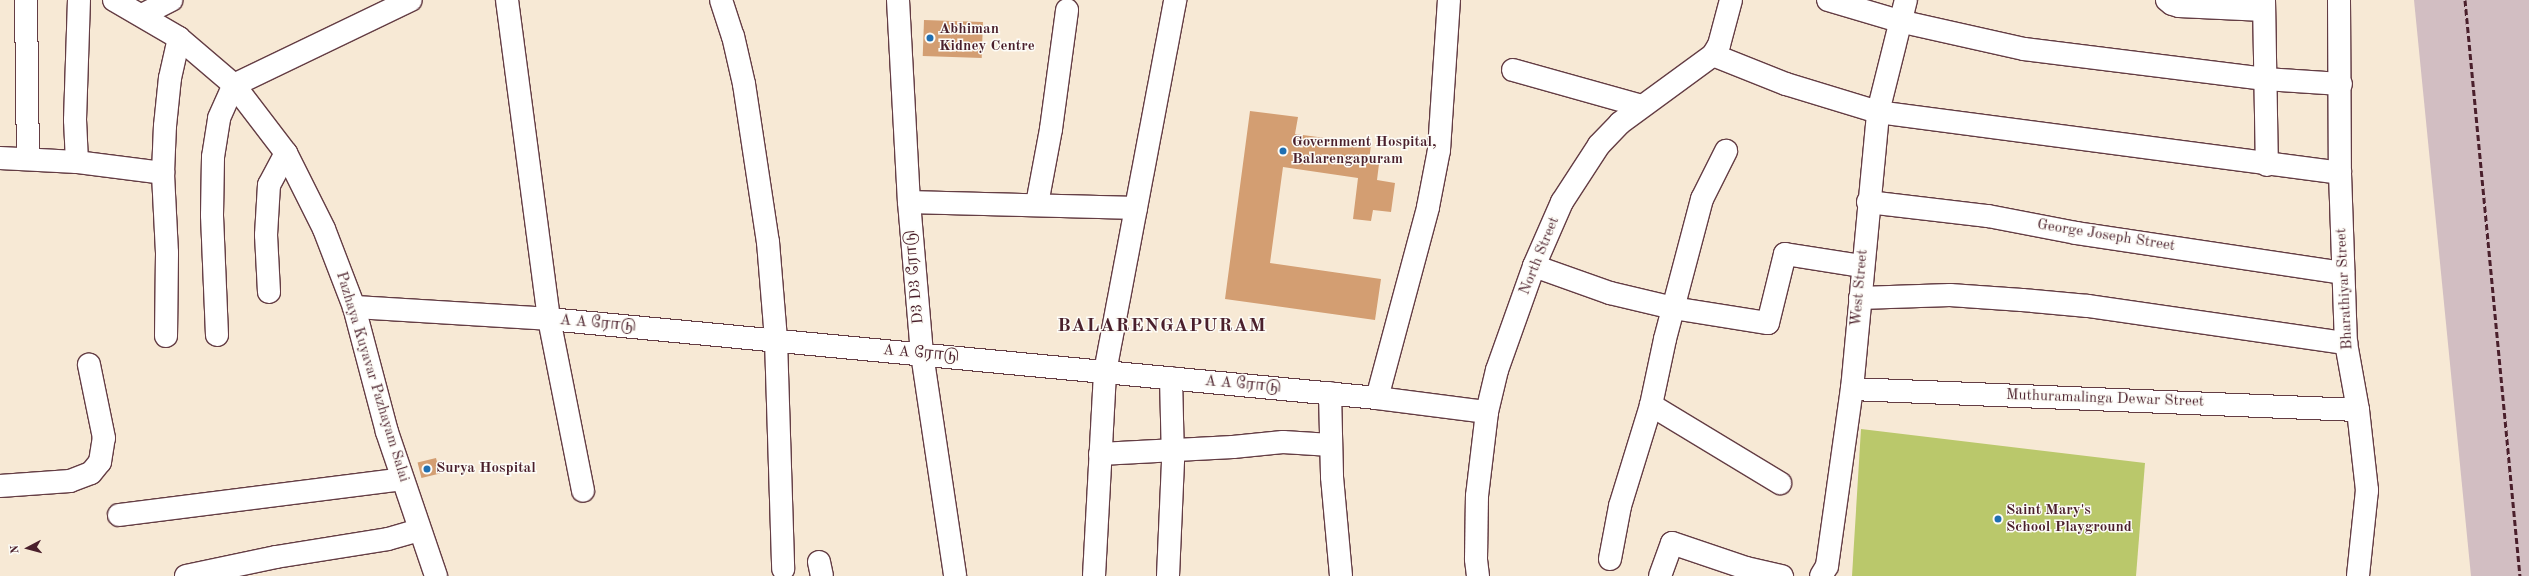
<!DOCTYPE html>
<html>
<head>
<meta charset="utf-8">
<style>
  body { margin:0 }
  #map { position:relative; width:2529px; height:576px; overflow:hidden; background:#f7e9d5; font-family:"Old Standard TT","Noto Serif Tamil",serif }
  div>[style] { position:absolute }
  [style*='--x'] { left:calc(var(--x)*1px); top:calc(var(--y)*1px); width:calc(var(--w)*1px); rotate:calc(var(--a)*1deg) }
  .industrial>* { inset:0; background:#d2bec2 }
  .green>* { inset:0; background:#bac86b }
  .building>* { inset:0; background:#d39e72; transform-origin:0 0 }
  .roads { filter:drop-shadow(1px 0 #643d44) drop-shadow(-1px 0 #643d44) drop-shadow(0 1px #643d44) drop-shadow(0 -1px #643d44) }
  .minor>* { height:22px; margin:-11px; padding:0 11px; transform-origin:11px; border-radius:11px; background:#fff }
  .major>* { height:22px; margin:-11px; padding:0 11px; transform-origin:11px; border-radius:11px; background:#fff }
  .rail>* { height:3px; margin-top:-1.5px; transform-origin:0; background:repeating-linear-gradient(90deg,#4a1f2b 0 6px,transparent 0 9px) }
  .dots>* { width:11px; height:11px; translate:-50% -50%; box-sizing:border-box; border:2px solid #fdfcf7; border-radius:50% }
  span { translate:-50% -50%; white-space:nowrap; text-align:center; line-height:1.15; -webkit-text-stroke:3px #fdfcf7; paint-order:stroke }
  .poi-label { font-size:15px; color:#4a1f2b; font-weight:700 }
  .left { translate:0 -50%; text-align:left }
  .street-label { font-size:15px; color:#4a1f2b }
  .district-label { font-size:19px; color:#4a1f2b; font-weight:700; letter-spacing:1px }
  .north { position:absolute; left:8px; top:528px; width:40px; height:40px; -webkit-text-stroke:3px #fdfcf7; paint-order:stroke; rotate:264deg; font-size:11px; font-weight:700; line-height:16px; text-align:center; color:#4a1f2b }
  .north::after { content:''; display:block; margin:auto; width:14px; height:18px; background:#4a1f2b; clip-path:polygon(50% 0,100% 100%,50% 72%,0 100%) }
</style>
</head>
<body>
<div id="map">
  <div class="industrial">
    <div style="clip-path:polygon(2414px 0,2529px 0,2529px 576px,2471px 576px)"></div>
  </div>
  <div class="green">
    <div style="clip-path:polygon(1861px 429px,2145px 463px,2136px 576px,1852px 576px)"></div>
  </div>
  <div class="building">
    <div style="left:924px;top:20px;width:59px;height:36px;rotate:2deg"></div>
    <div style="clip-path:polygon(1250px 111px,1298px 117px,1295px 134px,1371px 144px,1369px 162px,1379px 164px,1377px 180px,1395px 183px,1391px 212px,1373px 210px,1371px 221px,1353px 219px,1358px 178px,1283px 167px,1270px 263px,1381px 279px,1375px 320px,1225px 299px)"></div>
    <div style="left:436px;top:458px;width:16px;height:19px;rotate:76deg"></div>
  </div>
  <div class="roads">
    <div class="minor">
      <div style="--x:26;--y:0;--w:159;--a:89.3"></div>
      <div style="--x:507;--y:0;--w:322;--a:82.5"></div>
      <div style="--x:549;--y:319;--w:175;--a:78.8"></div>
      <div style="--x:721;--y:0;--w:38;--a:72"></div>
      <div style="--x:733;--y:36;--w:49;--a:77.1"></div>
      <div style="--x:744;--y:84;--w:160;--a:81.4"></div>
      <div style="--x:768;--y:242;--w:98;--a:85.3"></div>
      <div style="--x:776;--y:340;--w:229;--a:88.2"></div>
      <div style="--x:898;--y:0;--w:202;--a:86.9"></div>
      <div style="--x:909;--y:202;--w:153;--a:85.1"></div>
      <div style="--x:922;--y:354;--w:224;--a:81.5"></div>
      <div style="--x:1828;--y:0;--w:74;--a:16.5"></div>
      <div style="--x:1899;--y:21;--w:128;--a:12.6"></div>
      <div style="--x:2024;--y:49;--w:243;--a:7.1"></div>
      <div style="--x:2265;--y:79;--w:76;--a:3.8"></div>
      <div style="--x:2167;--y:0;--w:6;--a:39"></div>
      <div style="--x:2172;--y:4;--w:7;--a:16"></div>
      <div style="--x:2179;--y:6;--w:85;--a:2.7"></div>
      <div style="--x:2264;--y:0;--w:165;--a:89"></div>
      <div style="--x:2339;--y:0;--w:173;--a:89.7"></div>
      <div style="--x:2340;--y:173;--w:170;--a:88"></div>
      <div style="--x:2346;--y:343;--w:68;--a:79.8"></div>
      <div style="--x:2358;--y:410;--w:81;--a:83.6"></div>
      <div style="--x:2367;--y:490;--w:86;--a:96"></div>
      <div style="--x:142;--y:15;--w:33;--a:-27"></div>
      <div style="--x:1713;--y:55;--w:79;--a:21.7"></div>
      <div style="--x:1786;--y:84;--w:96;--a:16.9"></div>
      <div style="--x:1878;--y:112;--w:466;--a:7.5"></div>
      <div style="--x:1513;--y:70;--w:134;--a:15.6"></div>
      <div style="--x:0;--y:158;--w:77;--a:3"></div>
      <div style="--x:77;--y:162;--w:42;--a:-92.7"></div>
      <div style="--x:75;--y:120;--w:120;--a:-88.1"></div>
      <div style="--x:77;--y:162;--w:87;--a:7.3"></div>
      <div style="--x:909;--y:202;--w:227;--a:1.5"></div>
      <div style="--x:1868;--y:202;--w:121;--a:6.7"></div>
      <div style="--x:1988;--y:216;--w:90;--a:10.9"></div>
      <div style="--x:2076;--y:233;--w:270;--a:8.5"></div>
      <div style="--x:1037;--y:204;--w:76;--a:-79.4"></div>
      <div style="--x:1051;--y:129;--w:120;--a:-82.3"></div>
      <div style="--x:1534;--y:266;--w:81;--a:19.6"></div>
      <div style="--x:1610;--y:293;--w:65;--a:13.4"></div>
      <div style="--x:1673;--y:308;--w:96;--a:9"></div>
      <div style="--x:1768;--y:323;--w:71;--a:-76.2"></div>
      <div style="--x:1785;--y:254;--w:78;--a:8.9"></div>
      <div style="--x:269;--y:292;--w:57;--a:-93"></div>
      <div style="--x:266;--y:235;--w:50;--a:-86.6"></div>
      <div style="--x:269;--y:185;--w:36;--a:-62"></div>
      <div style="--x:1860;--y:298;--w:90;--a:-1.9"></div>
      <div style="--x:1950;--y:295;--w:72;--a:4"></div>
      <div style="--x:2022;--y:300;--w:66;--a:5.2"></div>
      <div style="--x:2088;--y:306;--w:261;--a:8.2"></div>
      <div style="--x:354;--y:307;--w:195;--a:3.5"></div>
      <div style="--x:549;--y:319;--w:832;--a:5.45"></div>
      <div style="--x:1377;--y:398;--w:111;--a:7.3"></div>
      <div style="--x:217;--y:335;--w:120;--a:-92.4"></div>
      <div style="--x:212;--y:215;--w:58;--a:-89"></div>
      <div style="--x:213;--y:157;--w:39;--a:-81"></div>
      <div style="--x:219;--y:118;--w:36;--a:-66"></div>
      <div style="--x:234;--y:85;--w:196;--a:-25.7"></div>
      <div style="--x:166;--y:336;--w:83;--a:-89.3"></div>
      <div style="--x:167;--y:253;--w:80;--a:-92.9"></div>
      <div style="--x:163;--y:173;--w:47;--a:-87.6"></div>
      <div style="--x:165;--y:126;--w:48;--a:-84.1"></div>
      <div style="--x:170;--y:78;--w:41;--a:-77.3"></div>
      <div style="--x:1852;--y:389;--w:506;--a:2.38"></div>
      <div style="--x:1330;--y:393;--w:84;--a:88.6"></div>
      <div style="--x:1332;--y:477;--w:99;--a:84.8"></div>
      <div style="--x:1377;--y:398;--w:198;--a:-75"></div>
      <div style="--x:1428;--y:207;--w:58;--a:-79.1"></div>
      <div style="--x:1439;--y:150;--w:150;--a:-86.2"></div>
      <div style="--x:1651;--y:405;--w:151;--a:31.2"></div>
      <div style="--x:1100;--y:454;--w:133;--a:-3"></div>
      <div style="--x:1233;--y:447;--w:50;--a:-5.7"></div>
      <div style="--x:1283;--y:442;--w:48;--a:3.6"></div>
      <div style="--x:0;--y:486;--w:70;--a:-4.1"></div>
      <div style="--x:70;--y:481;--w:22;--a:-21"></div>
      <div style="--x:91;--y:473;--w:14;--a:-51"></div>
      <div style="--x:100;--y:462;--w:24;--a:-81"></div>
      <div style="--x:104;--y:438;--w:75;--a:-101.6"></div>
      <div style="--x:119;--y:515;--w:285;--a:-7.2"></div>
      <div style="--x:1610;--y:559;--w:54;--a:-79.3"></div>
      <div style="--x:1620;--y:506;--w:106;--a:-72.9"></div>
      <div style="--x:1651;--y:405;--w:67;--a:-78"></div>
      <div style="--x:1665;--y:339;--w:145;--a:-75.2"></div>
      <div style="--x:1702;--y:199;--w:54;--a:-63.4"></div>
      <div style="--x:819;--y:562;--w:14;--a:78"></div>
      <div style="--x:186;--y:576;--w:92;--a:-11.9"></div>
      <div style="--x:276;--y:557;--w:113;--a:-9.1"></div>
      <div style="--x:388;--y:539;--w:32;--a:-16"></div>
      <div style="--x:1094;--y:576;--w:204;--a:-86.9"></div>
      <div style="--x:1105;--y:372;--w:379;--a:-79.3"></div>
      <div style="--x:1168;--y:576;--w:116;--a:-87.5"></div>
      <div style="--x:1173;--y:460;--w:82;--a:-91.4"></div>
      <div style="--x:1478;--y:576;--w:17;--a:-97"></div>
      <div style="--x:1476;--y:559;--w:63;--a:-89.1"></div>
      <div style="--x:1477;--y:496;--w:85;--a:-83.2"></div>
      <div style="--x:1487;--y:412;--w:43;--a:-76.6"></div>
      <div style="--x:1497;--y:370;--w:110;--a:-70.4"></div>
      <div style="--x:1534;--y:266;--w:70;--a:-66.4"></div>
      <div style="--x:1562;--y:202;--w:68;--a:-57"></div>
      <div style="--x:1599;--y:145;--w:30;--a:-46"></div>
      <div style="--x:1620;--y:123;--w:115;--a:-36.2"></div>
      <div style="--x:1713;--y:55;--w:12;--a:-59"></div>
      <div style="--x:1719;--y:45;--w:47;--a:-75.1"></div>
      <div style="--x:1660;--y:576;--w:35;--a:-70"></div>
      <div style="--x:1672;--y:543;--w:78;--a:18.7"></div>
      <div style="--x:1746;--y:568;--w:37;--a:13"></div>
      <div style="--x:1821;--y:576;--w:12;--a:-59"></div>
      <div style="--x:1827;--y:566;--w:179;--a:-82"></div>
      <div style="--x:1852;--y:389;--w:278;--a:-84.6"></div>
      <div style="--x:1878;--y:112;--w:115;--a:-76"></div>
    </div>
    <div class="major">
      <div style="--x:114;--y:0;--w:75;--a:30.3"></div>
      <div style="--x:179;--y:38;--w:72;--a:40.5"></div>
      <div style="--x:234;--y:85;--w:86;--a:52.6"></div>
      <div style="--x:286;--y:153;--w:85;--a:63.4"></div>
      <div style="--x:324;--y:229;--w:84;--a:69"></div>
      <div style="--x:354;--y:307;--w:129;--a:75.2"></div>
      <div style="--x:387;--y:432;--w:152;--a:71.2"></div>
    </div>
  </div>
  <div class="rail">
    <div style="--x:2465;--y:0;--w:579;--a:84.55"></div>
  </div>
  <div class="dots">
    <div style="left:930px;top:38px;background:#1f6fb2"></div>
    <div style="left:1283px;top:151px;background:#1f6fb2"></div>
    <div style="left:427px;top:469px;background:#1f6fb2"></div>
    <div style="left:1998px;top:519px;background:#1f6fb2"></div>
  </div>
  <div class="poi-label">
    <span class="left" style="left:939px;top:38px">Abhiman<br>Kidney Centre</span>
    <span class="left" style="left:1292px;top:151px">Government Hospital,<br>Balarengapuram</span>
    <span class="left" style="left:436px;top:469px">Surya Hospital</span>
    <span class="left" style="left:2006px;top:519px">Saint Mary's<br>School Playground</span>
  </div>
  <div class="street-label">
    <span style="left:2106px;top:236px;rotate:9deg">George Joseph Street</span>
    <span style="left:1540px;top:256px;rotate:-68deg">North Street</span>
    <span style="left:915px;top:277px;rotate:-95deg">D3 D3 ரோடு</span>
    <span style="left:1860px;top:288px;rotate:-85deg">West Street</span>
    <span style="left:2345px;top:289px;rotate:-93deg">Bharathiyar Street</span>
    <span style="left:598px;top:324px;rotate:5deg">A A ரோடு</span>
    <span style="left:921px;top:354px;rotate:5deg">A A ரோடு</span>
    <span style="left:372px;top:377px;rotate:73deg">Pazhaya Kuyavar Pazhayam Salai</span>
    <span style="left:1243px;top:385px;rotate:5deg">A A ரோடு</span>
    <span style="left:2105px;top:399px;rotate:2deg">Muthuramalinga Dewar Street</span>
  </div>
  <div class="district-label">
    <span style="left:1162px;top:327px">BALARENGAPURAM</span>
  </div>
  <div class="north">N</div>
</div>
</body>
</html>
